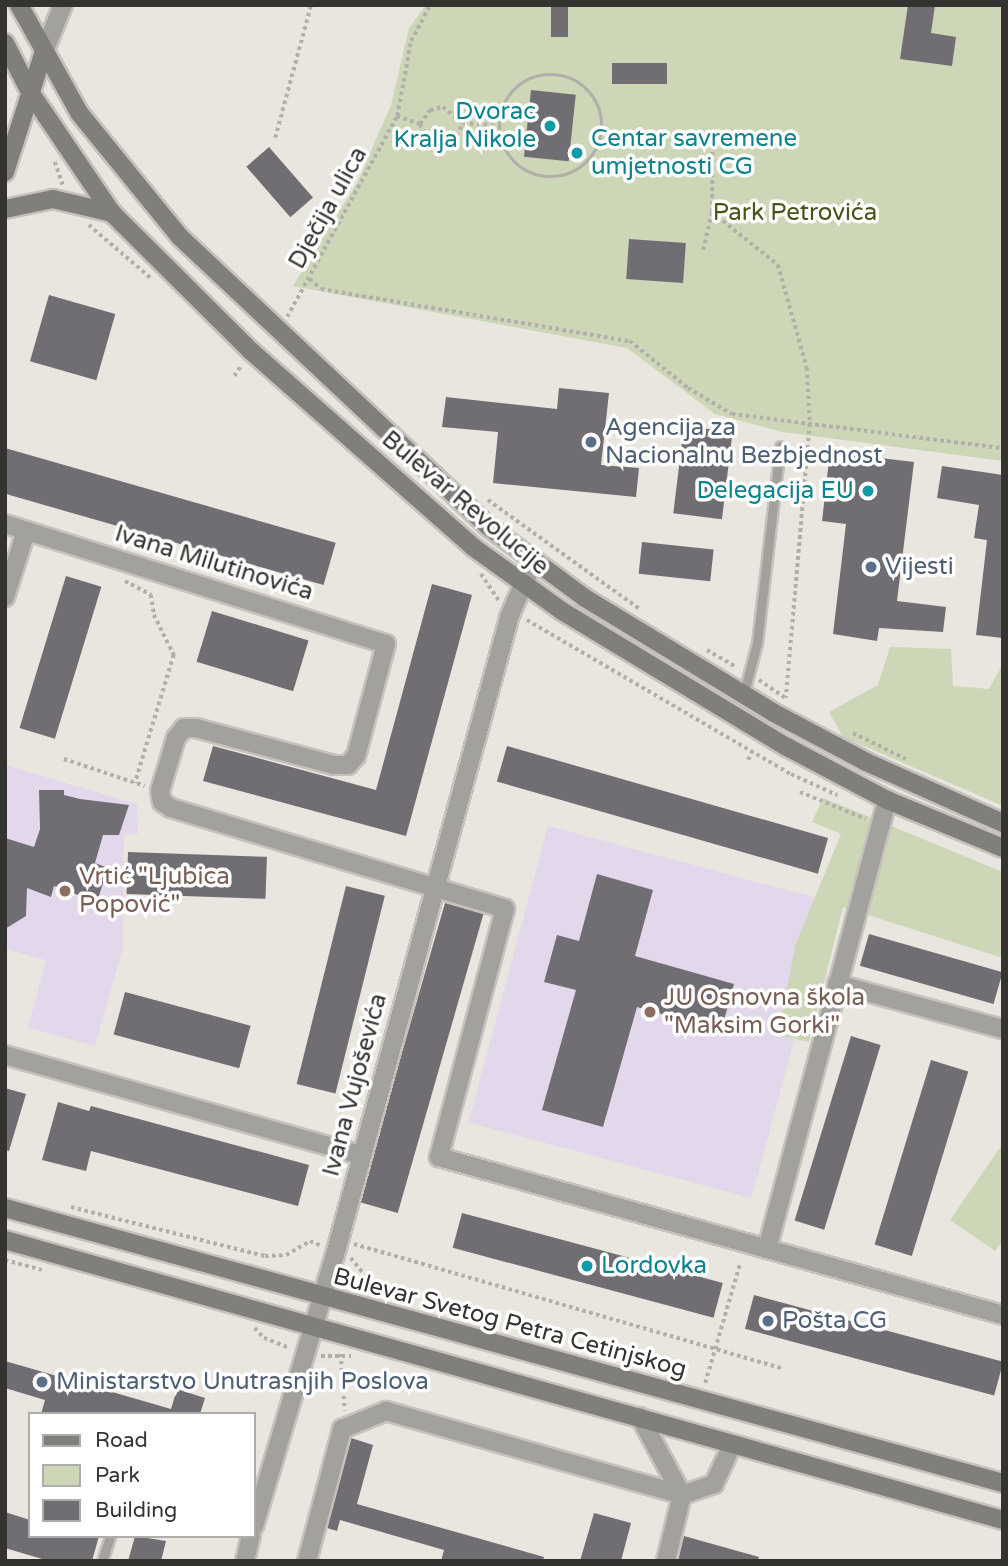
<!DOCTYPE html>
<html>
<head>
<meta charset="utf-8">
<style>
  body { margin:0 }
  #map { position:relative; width:1008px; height:1566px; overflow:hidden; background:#e9e6df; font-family:"Varela Round",sans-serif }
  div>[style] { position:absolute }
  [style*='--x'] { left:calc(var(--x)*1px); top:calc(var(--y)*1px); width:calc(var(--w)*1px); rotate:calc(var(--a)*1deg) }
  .education>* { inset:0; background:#e3d7eb; transform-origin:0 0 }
  .green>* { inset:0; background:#cdd6b7 }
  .building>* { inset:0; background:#716e73; transform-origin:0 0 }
  .path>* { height:3.5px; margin-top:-1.75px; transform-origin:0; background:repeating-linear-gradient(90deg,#b2afaa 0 3.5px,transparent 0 7px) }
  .path>.ring { margin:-1.75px; padding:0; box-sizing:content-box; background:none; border:3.5px solid #b2afaa; border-radius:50% }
  .roads { filter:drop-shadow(2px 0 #c5c2bc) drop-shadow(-2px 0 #c5c2bc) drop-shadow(0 2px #c5c2bc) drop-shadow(0 -2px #c5c2bc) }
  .service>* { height:9px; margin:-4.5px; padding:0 4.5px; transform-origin:4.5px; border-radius:4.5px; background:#a2a19e }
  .minor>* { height:18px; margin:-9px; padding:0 9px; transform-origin:9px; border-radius:9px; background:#a2a19e }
  .tertiary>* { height:18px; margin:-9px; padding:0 9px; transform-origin:9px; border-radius:9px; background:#a2a19e }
  .secondary>* { height:18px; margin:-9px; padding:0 9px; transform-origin:9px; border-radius:9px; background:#817f7b }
  .dots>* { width:19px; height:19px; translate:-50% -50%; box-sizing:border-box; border:4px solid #fff; border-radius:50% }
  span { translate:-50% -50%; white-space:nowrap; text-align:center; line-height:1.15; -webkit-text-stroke:7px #fff; paint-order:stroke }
  .culture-label { font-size:24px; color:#0d838f }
  .right { translate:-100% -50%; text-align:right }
  .left { translate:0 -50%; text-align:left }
  .street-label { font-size:24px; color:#343330 }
  .park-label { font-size:24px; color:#475416 }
  .service-label { font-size:24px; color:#4e5e75 }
  .education-label { font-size:24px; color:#785e54 }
  .frame { position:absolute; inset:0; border:7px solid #343330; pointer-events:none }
  .legend { position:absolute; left:28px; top:1412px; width:228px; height:126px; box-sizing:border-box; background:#fff; border:2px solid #aeadac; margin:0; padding:9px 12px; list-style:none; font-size:21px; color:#343330 }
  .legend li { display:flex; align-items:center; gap:14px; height:35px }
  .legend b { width:35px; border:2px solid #aeadac }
</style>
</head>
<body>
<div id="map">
  <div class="education">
    <div style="clip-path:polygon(5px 765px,137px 804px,138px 834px,124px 835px,123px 947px,95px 1046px,28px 1028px,46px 960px,5px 949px)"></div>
    <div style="left:548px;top:826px;width:293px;height:307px;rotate:15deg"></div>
  </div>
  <div class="green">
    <div style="clip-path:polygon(426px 5px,1003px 5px,1003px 461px,783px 432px,715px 414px,627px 348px,293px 286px,358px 181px,391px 105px,409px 28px)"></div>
    <div style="clip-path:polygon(890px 647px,951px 649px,953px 686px,989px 689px,1003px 664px,1001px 805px,843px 737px,829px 712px,878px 685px)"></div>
    <div style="clip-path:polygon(823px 798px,1003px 872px,1003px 958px,843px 907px,809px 1042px,778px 1035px,795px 946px,841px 834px,812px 822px)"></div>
    <div style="clip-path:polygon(1001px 1146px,1003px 1240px,995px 1251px,950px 1220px)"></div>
  </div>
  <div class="building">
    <div style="left:551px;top:5px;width:17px;height:32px"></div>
    <div style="clip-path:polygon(908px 5px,935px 5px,931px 33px,956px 37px,952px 66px,900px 59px)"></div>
    <div style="left:667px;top:63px;width:21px;height:55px;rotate:90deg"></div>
    <div style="left:531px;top:90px;width:45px;height:67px;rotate:6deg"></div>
    <div style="left:269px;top:147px;width:67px;height:30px;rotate:49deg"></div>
    <div style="left:629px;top:239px;width:57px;height:40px;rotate:4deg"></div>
    <div style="left:49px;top:295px;width:69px;height:69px;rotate:16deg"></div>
    <div style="clip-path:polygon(559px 388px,609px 393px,601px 465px,639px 468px,636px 497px,493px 483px,498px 432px,442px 427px,446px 397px,557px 409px)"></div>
    <div style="left:684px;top:426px;width:49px;height:88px;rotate:7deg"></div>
    <div style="left:5px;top:448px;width:344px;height:44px;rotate:16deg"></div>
    <div style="clip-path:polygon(830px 452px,914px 462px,897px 601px,946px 607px,943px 632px,879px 628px,877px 641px,833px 634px,846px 524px,822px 521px)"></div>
    <div style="clip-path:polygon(942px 466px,1003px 475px,1003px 638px,976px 635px,987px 540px,974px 538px,979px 505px,937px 498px)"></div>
    <div style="left:642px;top:542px;width:72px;height:32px;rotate:6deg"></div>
    <div style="left:66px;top:576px;width:37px;height:159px;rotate:17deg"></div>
    <div style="clip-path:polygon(432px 584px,472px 595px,406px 836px,203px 781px,213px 746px,376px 790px)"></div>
    <div style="left:212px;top:611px;width:101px;height:53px;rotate:17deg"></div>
    <div style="left:507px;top:746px;width:334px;height:37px;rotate:16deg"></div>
    <div style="clip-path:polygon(39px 790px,64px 790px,64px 795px,80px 799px,129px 805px,119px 835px,103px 835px,95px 863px,108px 868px,97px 902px,54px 886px,51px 897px,27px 888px,26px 916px,5px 929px,5px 838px,34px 847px,40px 829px)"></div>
    <div style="left:128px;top:852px;width:139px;height:42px;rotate:2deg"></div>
    <div style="clip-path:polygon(597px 874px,653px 890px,635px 956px,734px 984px,721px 1031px,637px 1007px,603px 1127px,542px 1110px,576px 990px,544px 982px,557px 935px,579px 941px)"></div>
    <div style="left:346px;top:886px;width:40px;height:204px;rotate:14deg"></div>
    <div style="left:445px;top:903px;width:40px;height:311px;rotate:16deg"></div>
    <div style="left:869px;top:934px;width:139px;height:33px;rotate:16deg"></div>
    <div style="left:125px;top:992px;width:130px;height:44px;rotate:15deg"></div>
    <div style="left:851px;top:1036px;width:31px;height:193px;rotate:17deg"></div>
    <div style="left:931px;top:1060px;width:39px;height:193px;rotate:17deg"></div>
    <div style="clip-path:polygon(5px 1088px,26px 1094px,9px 1151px,5px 1150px)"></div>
    <div style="clip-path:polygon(58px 1102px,89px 1111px,91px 1106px,309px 1165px,298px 1206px,91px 1151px,86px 1171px,42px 1160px)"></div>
    <div style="left:462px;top:1213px;width:270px;height:36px;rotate:15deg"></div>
    <div style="left:754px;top:1295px;width:258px;height:35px;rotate:15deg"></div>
    <div style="clip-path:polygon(5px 1361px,171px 1409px,177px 1389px,205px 1398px,200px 1414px,41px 1414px,45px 1400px,5px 1388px)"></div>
    <div style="clip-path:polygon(351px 1438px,373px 1445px,357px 1504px,544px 1557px,543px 1561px,441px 1561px,444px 1550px,340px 1520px,337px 1531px,327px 1528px)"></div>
    <div style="clip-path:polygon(5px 1512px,30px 1520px,30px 1536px,99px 1536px,92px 1561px,49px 1561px,5px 1548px)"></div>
    <div style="clip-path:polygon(594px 1513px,631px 1523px,621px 1561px,580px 1561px)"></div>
    <div style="clip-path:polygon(135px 1536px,166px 1541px,161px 1561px,128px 1561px)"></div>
    <div style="clip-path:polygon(684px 1536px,759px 1557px,758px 1561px,678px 1561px)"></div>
  </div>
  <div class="path">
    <div class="ring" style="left:500px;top:75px;width:98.5px;height:98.5px"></div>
    <div style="--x:397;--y:116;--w:24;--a:19"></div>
    <div style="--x:420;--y:124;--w:17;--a:-54"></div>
    <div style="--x:430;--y:110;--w:13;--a:-13"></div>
    <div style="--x:443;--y:107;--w:26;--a:39"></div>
    <div style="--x:463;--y:123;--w:37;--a:5"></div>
    <div style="--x:420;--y:124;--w:14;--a:60"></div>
    <div style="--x:427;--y:136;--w:15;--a:20"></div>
    <div style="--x:441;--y:141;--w:16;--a:-18"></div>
    <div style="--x:456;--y:136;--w:15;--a:-62"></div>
    <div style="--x:275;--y:138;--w:138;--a:-74.9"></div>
    <div style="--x:55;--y:162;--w:24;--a:71"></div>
    <div style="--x:712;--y:212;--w:85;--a:38.8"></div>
    <div style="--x:778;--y:265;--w:107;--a:74.3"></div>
    <div style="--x:807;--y:368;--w:56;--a:86.9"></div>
    <div style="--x:810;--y:424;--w:275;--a:95"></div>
    <div style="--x:89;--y:225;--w:83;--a:40.6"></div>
    <div style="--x:703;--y:250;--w:39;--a:-77"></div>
    <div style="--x:712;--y:212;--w:64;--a:-90"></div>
    <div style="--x:310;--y:279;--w:15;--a:42"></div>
    <div style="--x:321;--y:289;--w:313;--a:9.6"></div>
    <div style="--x:630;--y:341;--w:75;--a:39"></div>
    <div style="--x:688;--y:388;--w:51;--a:30.6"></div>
    <div style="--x:732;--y:414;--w:273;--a:7.2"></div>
    <div style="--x:287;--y:317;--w:229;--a:-61.3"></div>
    <div style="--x:397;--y:116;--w:76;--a:-79.4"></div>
    <div style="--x:411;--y:41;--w:41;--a:-62.2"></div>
    <div style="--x:234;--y:376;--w:12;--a:-55"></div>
    <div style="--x:488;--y:500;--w:188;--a:35.7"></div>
    <div style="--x:481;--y:574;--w:34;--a:56"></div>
    <div style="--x:125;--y:581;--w:30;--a:28"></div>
    <div style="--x:151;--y:595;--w:20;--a:81"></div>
    <div style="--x:154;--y:615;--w:45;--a:63.4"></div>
    <div style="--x:174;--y:655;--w:134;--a:106.9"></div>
    <div style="--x:527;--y:620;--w:306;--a:30.3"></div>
    <div style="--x:791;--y:774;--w:51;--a:24.5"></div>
    <div style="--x:707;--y:650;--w:34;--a:30"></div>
    <div style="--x:759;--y:680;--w:34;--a:34"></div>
    <div style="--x:853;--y:733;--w:59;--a:26.1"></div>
    <div style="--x:64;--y:759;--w:85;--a:18.4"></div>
    <div style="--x:748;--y:760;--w:10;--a:-66"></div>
    <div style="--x:800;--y:792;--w:71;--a:22.2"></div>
    <div style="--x:71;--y:1207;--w:200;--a:14.2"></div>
    <div style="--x:265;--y:1256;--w:21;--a:-3"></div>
    <div style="--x:286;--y:1255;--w:28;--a:-30"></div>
    <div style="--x:310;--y:1241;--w:13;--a:23"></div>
    <div style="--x:354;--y:1244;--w:446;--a:16.2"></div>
    <div style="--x:351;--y:1258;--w:35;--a:51"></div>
    <div style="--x:373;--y:1285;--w:17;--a:33"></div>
    <div style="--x:5;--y:1260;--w:38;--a:15"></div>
    <div style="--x:255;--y:1328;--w:13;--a:48"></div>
    <div style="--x:264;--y:1338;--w:28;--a:21"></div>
    <div style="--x:341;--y:1354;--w:57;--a:86"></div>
    <div style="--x:321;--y:1356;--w:30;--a:0"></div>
    <div style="--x:705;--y:1383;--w:125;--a:-73.7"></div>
  </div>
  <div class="roads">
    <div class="service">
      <div style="--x:743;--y:696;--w:55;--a:-75.2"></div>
      <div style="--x:757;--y:643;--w:198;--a:-83.3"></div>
      <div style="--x:102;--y:1561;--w:26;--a:-72"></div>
    </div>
    <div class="minor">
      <div style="--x:43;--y:54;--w:53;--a:-67.8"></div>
      <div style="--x:5;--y:524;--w:399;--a:17.5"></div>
      <div style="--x:386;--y:644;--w:116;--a:105"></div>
      <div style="--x:356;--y:756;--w:12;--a:132"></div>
      <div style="--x:348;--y:765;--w:14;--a:180"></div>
      <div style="--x:334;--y:765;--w:143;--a:-165"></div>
      <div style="--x:196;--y:728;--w:12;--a:180"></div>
      <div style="--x:184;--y:728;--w:13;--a:129"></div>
      <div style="--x:176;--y:738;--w:55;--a:106.8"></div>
      <div style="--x:160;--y:791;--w:11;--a:80"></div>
      <div style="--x:162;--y:802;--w:11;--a:34"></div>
      <div style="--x:171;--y:808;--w:349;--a:16.8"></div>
      <div style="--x:505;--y:909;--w:257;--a:104.9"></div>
      <div style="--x:439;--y:1157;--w:586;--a:15.65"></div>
      <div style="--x:5;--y:597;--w:69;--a:-72.3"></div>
      <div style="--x:837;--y:984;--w:172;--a:15.2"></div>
      <div style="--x:5;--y:1055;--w:370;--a:15.7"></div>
      <div style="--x:767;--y:1249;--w:465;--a:-75"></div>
      <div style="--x:640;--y:1417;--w:89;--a:61.7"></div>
      <div style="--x:307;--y:1561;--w:137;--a:-75.1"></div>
      <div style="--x:342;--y:1429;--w:48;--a:-22.2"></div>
      <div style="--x:386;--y:1411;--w:308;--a:15.8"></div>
      <div style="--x:682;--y:1495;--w:34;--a:-19"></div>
      <div style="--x:714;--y:1484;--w:43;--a:-65.2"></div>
      <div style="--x:666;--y:1561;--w:68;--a:-76.4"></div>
    </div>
    <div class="tertiary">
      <div style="--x:254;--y:1526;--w:283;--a:-73.4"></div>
      <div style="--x:335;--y:1255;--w:663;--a:-74.71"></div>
      <div style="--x:510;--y:615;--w:58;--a:-66.5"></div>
      <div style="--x:245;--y:1561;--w:26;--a:-77"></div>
    </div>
    <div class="secondary">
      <div style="--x:19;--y:5;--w:125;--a:60.8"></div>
      <div style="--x:80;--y:114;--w:159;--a:50.9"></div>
      <div style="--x:180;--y:237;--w:424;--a:43.2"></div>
      <div style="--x:489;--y:527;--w:119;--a:36.5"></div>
      <div style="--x:585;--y:598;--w:221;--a:31.3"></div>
      <div style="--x:774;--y:713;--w:104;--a:28"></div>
      <div style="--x:866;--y:762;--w:150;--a:24"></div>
      <div style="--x:5;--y:43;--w:55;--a:63"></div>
      <div style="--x:30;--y:92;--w:146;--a:55.9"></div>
      <div style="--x:112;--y:213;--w:197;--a:44.8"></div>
      <div style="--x:252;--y:352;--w:295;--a:41.4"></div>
      <div style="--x:473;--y:547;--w:110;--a:35.7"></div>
      <div style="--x:562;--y:611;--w:263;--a:31.2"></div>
      <div style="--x:787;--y:747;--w:113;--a:27.9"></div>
      <div style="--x:887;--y:800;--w:126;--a:22.5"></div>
      <div style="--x:5;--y:172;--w:124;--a:-72.1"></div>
      <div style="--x:5;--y:209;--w:49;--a:-11.8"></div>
      <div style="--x:53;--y:199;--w:61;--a:13.3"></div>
      <div style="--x:5;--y:1208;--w:1035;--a:15.41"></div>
      <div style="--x:5;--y:1240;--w:1037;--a:15.67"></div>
    </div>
  </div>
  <div class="dots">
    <div style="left:550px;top:126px;background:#0f9aa8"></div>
    <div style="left:577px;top:153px;background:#0f9aa8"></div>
    <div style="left:591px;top:442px;background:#5c6f8a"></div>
    <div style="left:868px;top:491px;background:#0f9aa8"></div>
    <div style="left:871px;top:567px;background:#5c6f8a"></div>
    <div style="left:65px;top:891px;background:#8d6e63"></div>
    <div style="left:650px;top:1012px;background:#8d6e63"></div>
    <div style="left:587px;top:1266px;background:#0f9aa8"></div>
    <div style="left:768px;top:1321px;background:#5c6f8a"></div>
    <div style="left:42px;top:1382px;background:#5c6f8a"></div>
  </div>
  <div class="culture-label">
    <span class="right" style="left:536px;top:126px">Dvorac<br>Kralja Nikole</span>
    <span class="left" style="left:591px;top:153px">Centar savremene<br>umjetnosti CG</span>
    <span class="right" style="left:854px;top:491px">Delegacija EU</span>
    <span class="left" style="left:601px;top:1266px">Lordovka</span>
  </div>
  <div class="street-label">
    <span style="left:328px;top:208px;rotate:-61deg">Dječija ulica</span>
    <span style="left:465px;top:503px;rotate:40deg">Bulevar Revolucije</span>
    <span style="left:214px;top:563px;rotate:17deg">Ivana Milutinovića</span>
    <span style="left:355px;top:1085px;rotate:-75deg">Ivana Vujoševića</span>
    <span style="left:510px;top:1323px;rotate:15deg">Bulevar Svetog Petra Cetinjskog</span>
  </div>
  <div class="park-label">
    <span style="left:795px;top:213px">Park Petrovića</span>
  </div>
  <div class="service-label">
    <span class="left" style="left:605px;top:442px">Agencija za<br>Nacionalnu Bezbjednost</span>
    <span class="left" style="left:885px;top:567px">Vijesti</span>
    <span class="left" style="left:782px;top:1321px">Pošta CG</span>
    <span class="left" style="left:56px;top:1382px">Ministarstvo Unutrasnjih Poslova</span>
  </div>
  <div class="education-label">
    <span class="left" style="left:79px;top:891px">Vrtić "Ljubica<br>Popović"</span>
    <span class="left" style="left:664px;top:1012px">JU Osnovna škola<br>"Maksim Gorki"</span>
  </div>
  <div class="frame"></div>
  <ul class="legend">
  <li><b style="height:9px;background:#817f7b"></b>Road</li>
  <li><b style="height:19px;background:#cdd6b7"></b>Park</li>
  <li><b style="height:19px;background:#716e73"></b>Building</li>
  </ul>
</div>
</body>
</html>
